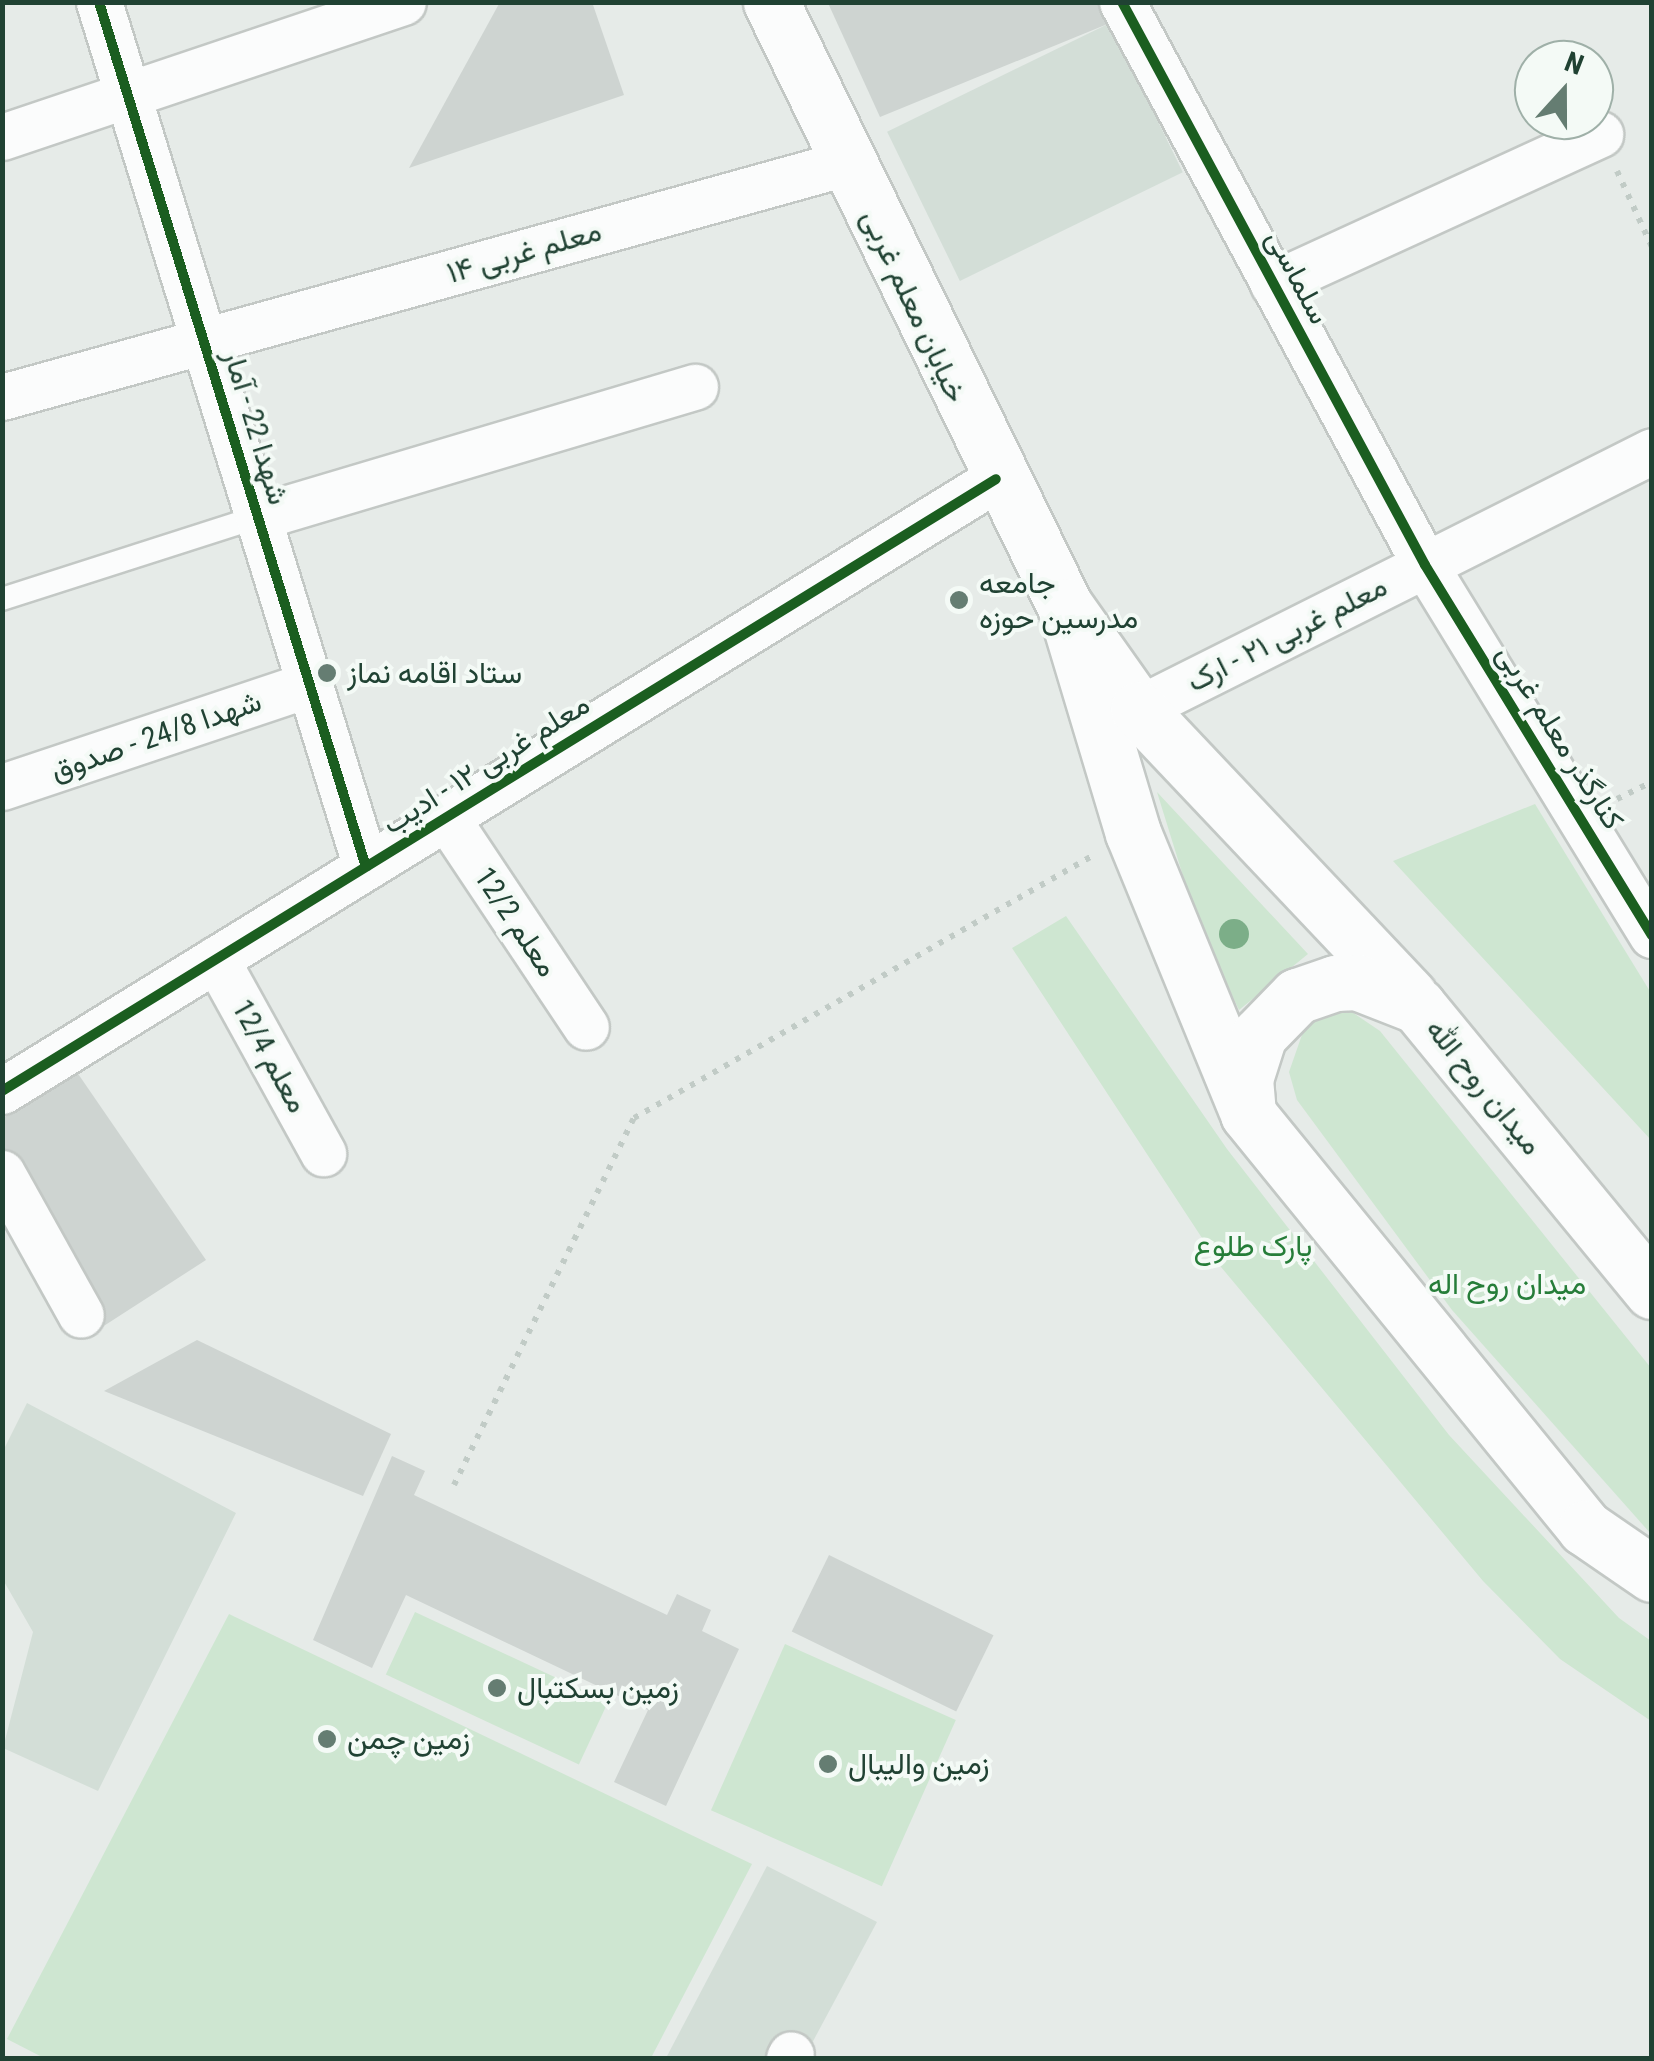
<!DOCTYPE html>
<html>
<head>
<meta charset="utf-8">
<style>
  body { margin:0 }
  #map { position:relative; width:1654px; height:2061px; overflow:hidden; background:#e6ebe8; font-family:"Roboto Condensed",Vazirmatn,sans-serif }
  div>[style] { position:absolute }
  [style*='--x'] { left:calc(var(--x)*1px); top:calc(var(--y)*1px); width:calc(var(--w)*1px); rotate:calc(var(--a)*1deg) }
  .built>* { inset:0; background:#d3ded7; transform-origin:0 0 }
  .green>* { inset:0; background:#cee6d1; transform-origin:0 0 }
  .building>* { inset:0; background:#ced4d1; transform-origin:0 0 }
  .path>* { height:6px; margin-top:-3px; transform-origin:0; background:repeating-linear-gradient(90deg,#c1cbc6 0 5px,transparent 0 13px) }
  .roads { filter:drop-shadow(2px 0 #c3c8c5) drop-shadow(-2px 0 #c3c8c5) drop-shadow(0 2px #c3c8c5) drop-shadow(0 -2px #c3c8c5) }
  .service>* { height:22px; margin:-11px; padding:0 11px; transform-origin:11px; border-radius:11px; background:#fbfcfc }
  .minor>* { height:45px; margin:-22.5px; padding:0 22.5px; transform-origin:22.5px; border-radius:22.5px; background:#fbfcfc }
  .secondary>* { height:55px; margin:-27.5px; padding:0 27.5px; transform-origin:27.5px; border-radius:27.5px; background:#fbfcfc }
  .cycleway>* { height:10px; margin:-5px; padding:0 5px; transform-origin:5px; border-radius:5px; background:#1b5e20 }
  .trees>* { width:30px; height:30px; margin:-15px; border-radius:50%; background:#7cae88 }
  .dots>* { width:28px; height:28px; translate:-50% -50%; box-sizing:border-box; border:5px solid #f4faf6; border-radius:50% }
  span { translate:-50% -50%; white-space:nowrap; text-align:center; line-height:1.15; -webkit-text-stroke:8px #f4faf6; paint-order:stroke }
  .street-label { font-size:30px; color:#204233 }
  .poi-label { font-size:30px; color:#204233 }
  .left { translate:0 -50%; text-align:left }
  .park-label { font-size:30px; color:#267d39 }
  .frame { position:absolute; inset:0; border:5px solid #204233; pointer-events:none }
  .north { position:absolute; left:1514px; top:40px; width:100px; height:100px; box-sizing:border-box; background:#f4faf6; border:2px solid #9fb0a8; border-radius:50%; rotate:21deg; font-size:28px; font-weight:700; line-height:40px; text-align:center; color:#204233 }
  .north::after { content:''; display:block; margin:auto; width:35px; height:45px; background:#657d72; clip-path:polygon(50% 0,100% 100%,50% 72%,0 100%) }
</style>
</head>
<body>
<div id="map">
  <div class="built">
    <div style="left:1110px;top:23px;width:166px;height:248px;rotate:64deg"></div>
    <div style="clip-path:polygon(27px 1403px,236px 1513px,98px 1791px,3px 1748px,33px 1632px,2px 1578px,3px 1451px)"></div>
    <div style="clip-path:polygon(767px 1866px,877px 1922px,804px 2058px,666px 2058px)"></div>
  </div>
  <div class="green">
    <div style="clip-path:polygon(1157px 792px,1308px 954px,1239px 1010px,1197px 921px)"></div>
    <div style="clip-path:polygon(1535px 804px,1651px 993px,1651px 1140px,1393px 861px)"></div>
    <div style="clip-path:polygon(1066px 916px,1227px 1149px,1449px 1435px,1619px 1618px,1651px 1641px,1651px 1721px,1560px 1659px,1483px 1581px,1221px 1267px,1012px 948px)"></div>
    <div style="clip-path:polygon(1346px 1008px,1380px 1031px,1651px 1368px,1651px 1534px,1452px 1310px,1297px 1100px,1289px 1072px,1304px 1029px,1321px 1012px)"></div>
    <div style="left:415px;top:1612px;width:213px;height:69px;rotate:25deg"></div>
    <div style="clip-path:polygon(229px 1614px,752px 1864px,651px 2058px,44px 2058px,7px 2039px)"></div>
    <div style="left:785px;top:1644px;width:187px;height:182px;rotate:24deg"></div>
  </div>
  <div class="building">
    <div style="clip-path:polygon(500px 2px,592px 2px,624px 95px,409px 168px)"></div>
    <div style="clip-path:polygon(828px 3px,1101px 3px,1110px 23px,880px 117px)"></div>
    <div style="clip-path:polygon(72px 1065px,206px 1260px,96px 1331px,2px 1161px,2px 1119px)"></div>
    <div style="clip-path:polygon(197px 1340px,391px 1434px,363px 1496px,104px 1391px)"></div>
    <div style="clip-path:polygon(392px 1456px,425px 1471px,414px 1495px,667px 1615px,677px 1594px,711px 1610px,702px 1631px,739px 1649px,666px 1806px,614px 1782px,648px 1710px,406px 1595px,372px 1668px,313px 1640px)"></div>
    <div style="left:829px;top:1555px;width:183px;height:85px;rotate:26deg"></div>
  </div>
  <div class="path">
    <div style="--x:1617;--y:171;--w:84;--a:65.3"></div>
    <div style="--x:1617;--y:799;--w:39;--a:-26"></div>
    <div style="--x:454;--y:1485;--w:409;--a:-63.9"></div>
    <div style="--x:634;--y:1118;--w:528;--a:-29.77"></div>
  </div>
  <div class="roads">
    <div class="service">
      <div style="--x:2;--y:599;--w:269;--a:-17.8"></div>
    </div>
    <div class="minor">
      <div style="--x:99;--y:2;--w:905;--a:72.85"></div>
      <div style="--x:1122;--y:2;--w:639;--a:61.71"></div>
      <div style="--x:1425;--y:565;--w:434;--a:58.5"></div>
      <div style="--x:2;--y:137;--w:423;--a:-18.6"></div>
      <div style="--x:1273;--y:284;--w:360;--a:-24.6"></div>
      <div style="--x:2;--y:397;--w:876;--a:-15.5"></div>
      <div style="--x:258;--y:517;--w:456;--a:-16.6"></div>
      <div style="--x:1138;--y:709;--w:575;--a:-26.65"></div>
      <div style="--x:2;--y:787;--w:325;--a:-18.5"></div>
      <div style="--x:446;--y:817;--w:252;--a:56.3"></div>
      <div style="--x:216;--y:959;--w:222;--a:61.1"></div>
      <div style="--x:2;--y:1091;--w:1167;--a:-31.62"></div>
      <div style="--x:2;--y:1173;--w:162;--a:60.9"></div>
      <div style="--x:789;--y:2058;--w:4;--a:-63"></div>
    </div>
    <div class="secondary">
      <div style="--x:771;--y:2;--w:672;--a:64.05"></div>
      <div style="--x:1245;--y:1106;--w:295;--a:-112.3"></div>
      <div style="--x:1133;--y:833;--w:237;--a:-106.7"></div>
      <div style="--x:1065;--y:606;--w:126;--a:54.7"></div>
      <div style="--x:1138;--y:709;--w:395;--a:46.6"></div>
      <div style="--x:1652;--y:1291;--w:369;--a:-129.4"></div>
      <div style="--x:1418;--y:1006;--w:66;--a:-158.5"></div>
      <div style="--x:1357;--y:982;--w:22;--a:177"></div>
      <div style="--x:1335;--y:983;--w:40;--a:161.1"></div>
      <div style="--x:1297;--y:996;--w:54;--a:134.3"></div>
      <div style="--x:1259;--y:1035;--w:46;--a:107.7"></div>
      <div style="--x:1245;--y:1079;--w:35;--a:85"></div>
      <div style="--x:1248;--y:1114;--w:534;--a:50.85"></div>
      <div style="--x:1585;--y:1528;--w:81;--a:34.5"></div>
    </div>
  </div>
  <div class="cycleway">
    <div style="--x:99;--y:2;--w:905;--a:72.85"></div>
    <div style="--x:1122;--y:2;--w:639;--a:61.71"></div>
    <div style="--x:1425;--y:565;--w:434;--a:58.5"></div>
    <div style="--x:2;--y:1091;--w:1167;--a:-31.62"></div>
  </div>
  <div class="trees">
    <div style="left:1234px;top:934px"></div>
  </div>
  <div class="dots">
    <div style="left:959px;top:600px;background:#657d72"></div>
    <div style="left:327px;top:673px;background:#657d72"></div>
    <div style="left:497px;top:1688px;background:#657d72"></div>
    <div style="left:327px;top:1739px;background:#657d72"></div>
    <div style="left:828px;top:1764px;background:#657d72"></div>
  </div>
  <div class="street-label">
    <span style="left:524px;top:252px;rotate:-16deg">معلم غربی ۱۴</span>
    <span style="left:1298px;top:277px;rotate:62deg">سلماسی</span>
    <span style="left:914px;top:306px;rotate:65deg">خیابان معلم غربی</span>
    <span style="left:256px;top:427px;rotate:73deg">شهدا 22 - آمار</span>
    <span style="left:1287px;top:634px;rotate:-27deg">معلم غربی ۲۱ - ارک</span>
    <span style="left:156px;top:736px;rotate:-19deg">شهدا 24/8 - صدوق</span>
    <span style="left:1560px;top:737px;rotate:58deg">کنارگذر معلم غربی</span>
    <span style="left:486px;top:764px;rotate:-32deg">معلم غربی ۱۲ - ادیب</span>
    <span style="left:516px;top:922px;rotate:56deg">معلم 12/2</span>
    <span style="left:270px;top:1056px;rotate:61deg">معلم 12/4</span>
    <span style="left:1484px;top:1087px;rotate:51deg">میدان روح الله</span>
  </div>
  <div class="poi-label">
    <span class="left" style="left:979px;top:600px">جامعه<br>مدرسین حوزه</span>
    <span class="left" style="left:347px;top:673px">ستاد اقامه نماز</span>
    <span class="left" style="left:517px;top:1688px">زمین بسکتبال</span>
    <span class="left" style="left:347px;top:1739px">زمین چمن</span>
    <span class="left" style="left:848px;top:1764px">زمین والیبال</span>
  </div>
  <div class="park-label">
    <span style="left:1253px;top:1246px">پارک طلوع</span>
    <span style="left:1507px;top:1284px">میدان روح اله</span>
  </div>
  <div class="frame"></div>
  <div class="north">N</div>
</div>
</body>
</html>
